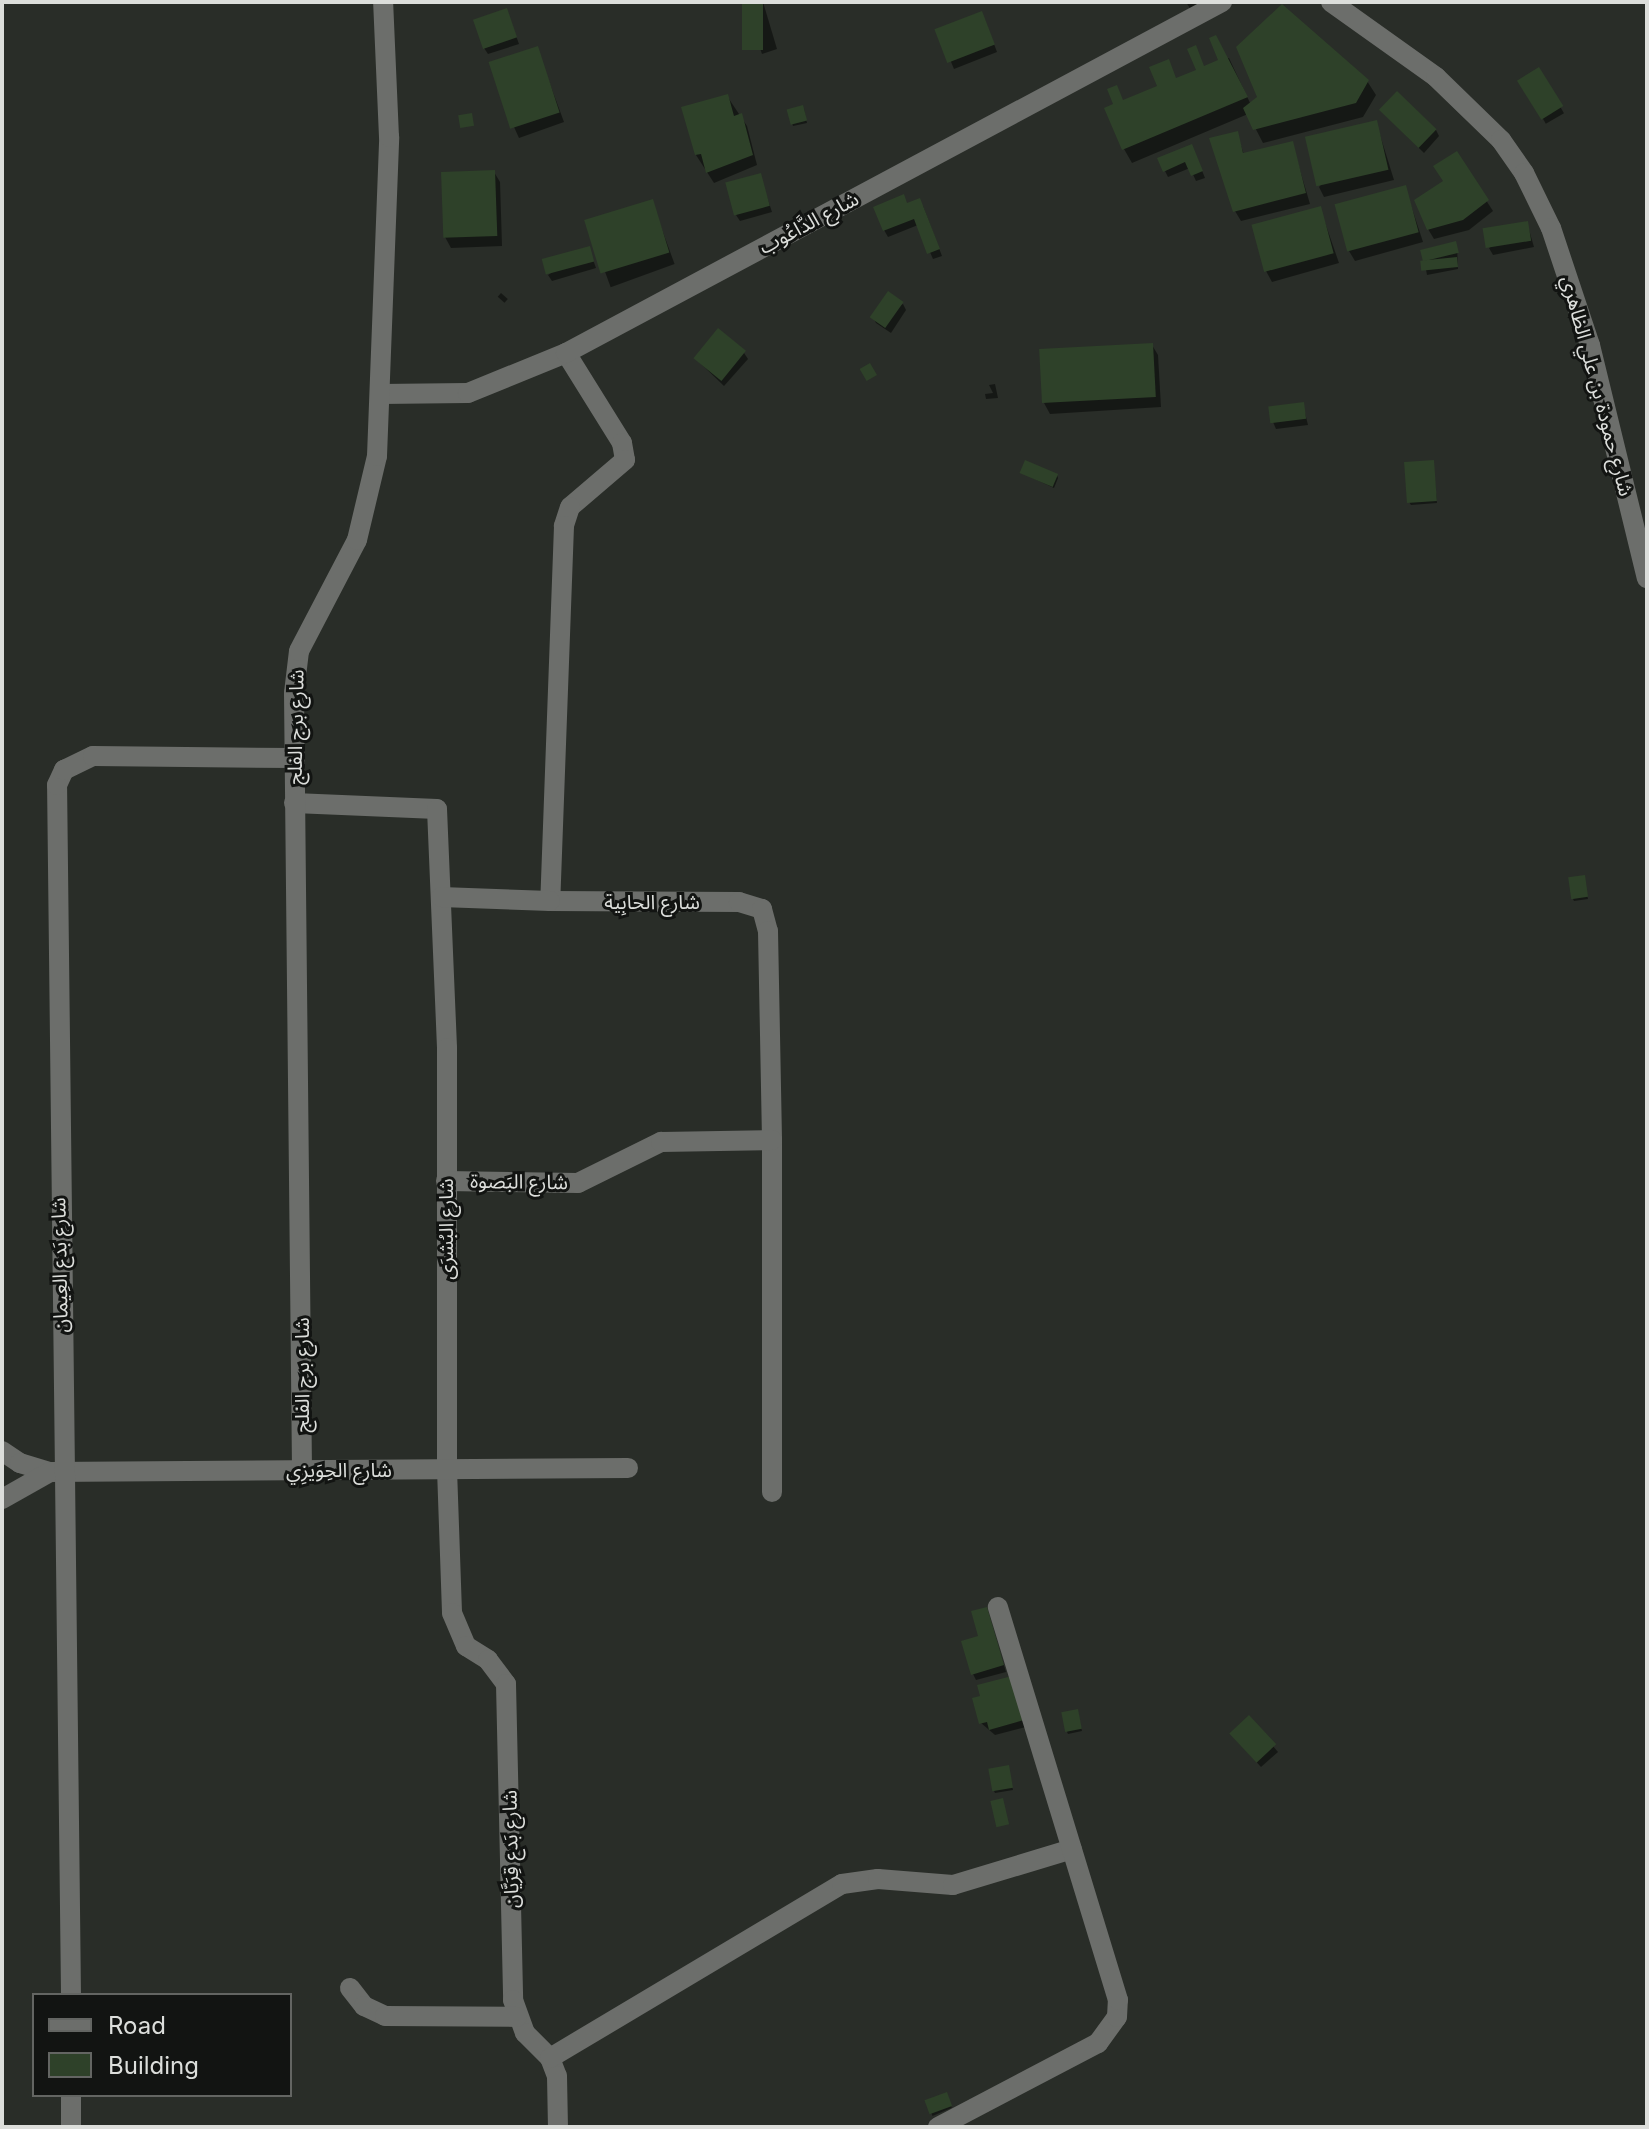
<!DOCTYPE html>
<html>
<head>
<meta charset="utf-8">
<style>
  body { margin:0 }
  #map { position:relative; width:1649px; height:2129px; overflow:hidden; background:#292d28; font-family:Inter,"Noto Sans Arabic",sans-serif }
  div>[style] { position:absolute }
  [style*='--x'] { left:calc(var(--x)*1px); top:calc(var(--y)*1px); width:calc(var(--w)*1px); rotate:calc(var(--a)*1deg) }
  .shadow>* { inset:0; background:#0007; transform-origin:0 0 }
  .building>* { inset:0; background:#2e4129; transform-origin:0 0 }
  .minor>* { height:20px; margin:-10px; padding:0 10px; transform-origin:10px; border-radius:10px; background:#6c6e6b }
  span { translate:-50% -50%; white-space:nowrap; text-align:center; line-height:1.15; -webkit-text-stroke:6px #121412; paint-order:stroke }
  .street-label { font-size:20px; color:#dcdedb }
  .frame { position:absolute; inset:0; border:4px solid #dcdedb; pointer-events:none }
  .legend { position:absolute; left:32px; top:1993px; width:260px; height:104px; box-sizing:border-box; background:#121412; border:2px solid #636562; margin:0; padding:10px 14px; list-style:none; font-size:24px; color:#dcdedb }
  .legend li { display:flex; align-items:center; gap:16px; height:40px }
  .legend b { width:40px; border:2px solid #636562 }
</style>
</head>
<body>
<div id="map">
  <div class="shadow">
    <div style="clip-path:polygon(744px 2px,763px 2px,777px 49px,762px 54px)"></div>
    <div style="clip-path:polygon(1186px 2px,1203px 2px,1191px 10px)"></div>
    <div style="clip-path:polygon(507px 11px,519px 44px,488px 54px,484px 48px)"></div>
    <div style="clip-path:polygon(985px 20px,997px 52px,954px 69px,938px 31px)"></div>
    <div style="clip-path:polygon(537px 49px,564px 122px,519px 138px,514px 127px)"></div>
    <div style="clip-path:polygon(1229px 58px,1251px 105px,1367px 81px,1376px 95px,1363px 117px,1263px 143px,1248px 114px,1132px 163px,1124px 149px,1122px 102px)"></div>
    <div style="left:1539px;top:70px;width:50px;height:21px;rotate:60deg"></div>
    <div style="clip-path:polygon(727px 96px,747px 126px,757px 165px,714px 183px,696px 155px)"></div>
    <div style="clip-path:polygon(804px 109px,807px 123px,793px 126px,792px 123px)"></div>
    <div style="clip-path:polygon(1381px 111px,1436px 130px,1439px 136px,1424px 153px)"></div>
    <div style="clip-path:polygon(1376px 122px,1394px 180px,1324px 197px,1319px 187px)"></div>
    <div style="clip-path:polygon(1237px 133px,1244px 155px,1292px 143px,1310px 204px,1241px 221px,1235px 211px)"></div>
    <div style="clip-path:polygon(1195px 153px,1205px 178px,1196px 181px,1190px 168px,1168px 177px,1165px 171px)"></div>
    <div style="clip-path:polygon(1456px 154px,1493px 211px,1469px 230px,1434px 239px,1428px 229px)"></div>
    <div style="clip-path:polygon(494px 172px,500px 182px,502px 246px,451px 248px,445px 237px)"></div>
    <div style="clip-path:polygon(760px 176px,772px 212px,740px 221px,736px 215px)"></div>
    <div style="clip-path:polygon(1405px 187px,1423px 242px,1355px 261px,1349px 251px)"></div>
    <div style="left:652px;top:202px;width:66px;height:68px;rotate:70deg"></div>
    <div style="clip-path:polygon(908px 205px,923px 206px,942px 256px,933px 259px,918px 225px,888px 237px,884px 230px)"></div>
    <div style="clip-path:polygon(1320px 208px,1339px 263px,1272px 282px,1266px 271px)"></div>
    <div style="clip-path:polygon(1527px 223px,1534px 247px,1493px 255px,1489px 248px)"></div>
    <div style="clip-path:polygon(1457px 246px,1458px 269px,1427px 275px,1424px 259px)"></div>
    <div style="clip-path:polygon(589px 248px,596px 268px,552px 281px,548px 275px)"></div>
    <div style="left:501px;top:293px;width:9px;height:5px;rotate:41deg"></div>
    <div style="clip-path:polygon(903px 304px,906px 310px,891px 333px,876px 323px,873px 317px)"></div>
    <div style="clip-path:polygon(1152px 345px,1158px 355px,1161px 407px,1050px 414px,1044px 403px)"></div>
    <div style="clip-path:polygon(744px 353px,748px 359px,724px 386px,695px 358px)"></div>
    <div style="clip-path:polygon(995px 384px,998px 398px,986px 399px,985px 394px,993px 393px,989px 385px)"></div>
    <div style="clip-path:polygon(1303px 405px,1308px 425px,1276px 429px,1273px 422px)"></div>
    <div style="clip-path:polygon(1433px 462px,1437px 503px,1411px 505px,1409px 502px)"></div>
    <div style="clip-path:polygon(1022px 473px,1057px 475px,1058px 478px,1054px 488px)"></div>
    <div style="clip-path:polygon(1584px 877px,1588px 899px,1574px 901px,1573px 899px)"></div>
    <div style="clip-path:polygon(986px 1609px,1006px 1672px,976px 1680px,973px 1674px)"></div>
    <div style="clip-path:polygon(1011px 1678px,1026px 1727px,995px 1735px,981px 1723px)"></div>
    <div style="clip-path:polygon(1078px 1713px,1082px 1731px,1068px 1734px,1067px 1732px)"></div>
    <div style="clip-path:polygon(1249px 1718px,1278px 1752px,1261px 1767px,1236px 1740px)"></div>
    <div style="clip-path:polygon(1008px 1767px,1013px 1790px,995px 1793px,994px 1791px)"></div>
    <div style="left:946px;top:2094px;width:15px;height:21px;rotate:67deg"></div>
  </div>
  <div class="building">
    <div style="left:742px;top:2px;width:21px;height:48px"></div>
    <div style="clip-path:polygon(1282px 4px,1369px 80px,1356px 103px,1253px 130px,1243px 108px,1257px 97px,1236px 47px)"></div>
    <div style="left:507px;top:8px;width:31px;height:36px;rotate:71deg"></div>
    <div style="left:982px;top:11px;width:36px;height:51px;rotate:69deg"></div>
    <div style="clip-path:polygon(1216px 35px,1248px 97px,1122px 150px,1104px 108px,1113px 104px,1107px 89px,1117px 85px,1123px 100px,1157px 86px,1149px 67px,1169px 59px,1176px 78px,1196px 70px,1187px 49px,1196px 45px,1204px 66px,1218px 60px,1209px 38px)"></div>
    <div style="left:538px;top:46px;width:70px;height:52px;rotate:72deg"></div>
    <div style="left:1539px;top:67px;width:46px;height:26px;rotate:58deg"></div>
    <div style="left:1397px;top:91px;width:55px;height:26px;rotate:44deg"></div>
    <div style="clip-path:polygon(728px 94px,734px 116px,742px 113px,753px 155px,706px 173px,701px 154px,695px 155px,681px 107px)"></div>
    <div style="left:803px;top:105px;width:16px;height:17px;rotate:75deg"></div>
    <div style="left:472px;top:113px;width:13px;height:14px;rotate:81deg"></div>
    <div style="left:1377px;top:120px;width:51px;height:74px;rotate:77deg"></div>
    <div style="clip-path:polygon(1238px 131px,1243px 153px,1293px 141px,1306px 193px,1233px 212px,1209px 138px)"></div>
    <div style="clip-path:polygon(1192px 144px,1203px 171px,1191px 176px,1185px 162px,1163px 172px,1157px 158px)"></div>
    <div style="clip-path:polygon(1457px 151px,1489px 200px,1463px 220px,1427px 230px,1414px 200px,1443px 181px,1433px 166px)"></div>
    <div style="left:495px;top:170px;width:66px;height:54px;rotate:88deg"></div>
    <div style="left:761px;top:173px;width:34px;height:37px;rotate:75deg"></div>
    <div style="left:1406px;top:185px;width:49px;height:74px;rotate:75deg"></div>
    <div style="clip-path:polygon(904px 194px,907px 203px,920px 198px,940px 249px,927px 254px,914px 219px,883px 231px,873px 207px)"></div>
    <div style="left:653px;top:199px;width:56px;height:72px;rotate:73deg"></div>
    <div style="left:1321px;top:206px;width:49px;height:72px;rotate:75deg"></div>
    <div style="left:1528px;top:221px;width:20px;height:46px;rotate:81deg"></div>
    <div style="left:1456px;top:241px;width:12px;height:37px;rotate:76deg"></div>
    <div style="left:590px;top:246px;width:16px;height:50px;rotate:75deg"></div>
    <div style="left:1457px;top:257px;width:10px;height:37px;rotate:84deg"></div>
    <div style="left:888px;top:291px;width:19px;height:32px;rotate:35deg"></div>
    <div style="left:718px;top:328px;width:36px;height:39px;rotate:39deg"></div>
    <div style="left:1153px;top:343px;width:54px;height:114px;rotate:87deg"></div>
    <div style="left:870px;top:363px;width:14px;height:12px;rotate:60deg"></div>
    <div style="left:1304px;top:402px;width:17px;height:36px;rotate:83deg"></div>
    <div style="left:1025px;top:460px;width:36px;height:14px;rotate:23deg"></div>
    <div style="left:1434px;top:460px;width:41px;height:30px;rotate:86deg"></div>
    <div style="left:1585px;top:875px;width:22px;height:17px;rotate:82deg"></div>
    <div style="clip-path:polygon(987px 1607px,1004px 1665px,971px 1675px,961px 1641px,978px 1636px,971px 1611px)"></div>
    <div style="clip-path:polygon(1012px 1676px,1024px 1720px,989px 1730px,987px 1722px,979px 1724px,972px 1698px,980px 1696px,977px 1685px)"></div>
    <div style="left:1078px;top:1709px;width:20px;height:17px;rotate:79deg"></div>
    <div style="left:1249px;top:1715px;width:40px;height:27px;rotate:47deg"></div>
    <div style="left:1009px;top:1765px;width:23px;height:21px;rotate:80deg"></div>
    <div style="left:1003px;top:1798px;width:27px;height:13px;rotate:77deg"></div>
    <div style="left:947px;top:2092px;width:15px;height:24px;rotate:70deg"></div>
  </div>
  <div class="minor">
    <div style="--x:1331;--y:2;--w:129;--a:35.5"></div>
    <div style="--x:1436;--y:77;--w:91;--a:44.1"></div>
    <div style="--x:1501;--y:140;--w:40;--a:55.1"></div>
    <div style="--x:1524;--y:173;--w:61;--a:63.9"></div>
    <div style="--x:1551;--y:228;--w:123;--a:71.6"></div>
    <div style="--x:1590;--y:345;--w:240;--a:76.3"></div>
    <div style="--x:566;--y:353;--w:106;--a:58.1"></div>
    <div style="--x:622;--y:443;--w:17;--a:80"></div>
    <div style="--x:625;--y:460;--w:72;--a:139.5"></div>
    <div style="--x:570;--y:507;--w:20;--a:108"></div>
    <div style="--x:564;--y:526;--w:375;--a:92.1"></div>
    <div style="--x:550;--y:901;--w:189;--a:0.3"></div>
    <div style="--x:739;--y:902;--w:24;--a:17"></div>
    <div style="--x:762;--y:909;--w:23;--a:75"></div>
    <div style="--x:768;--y:931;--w:209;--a:88.9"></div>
    <div style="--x:772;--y:1140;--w:352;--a:90"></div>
    <div style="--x:381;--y:394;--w:87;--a:-0.7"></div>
    <div style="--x:468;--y:393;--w:106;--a:-22.2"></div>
    <div style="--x:566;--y:353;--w:744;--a:-28.15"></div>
    <div style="--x:294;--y:803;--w:143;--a:2.4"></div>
    <div style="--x:437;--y:809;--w:239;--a:87.6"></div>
    <div style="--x:447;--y:1048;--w:421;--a:90"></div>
    <div style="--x:447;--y:1469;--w:144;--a:88"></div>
    <div style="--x:452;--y:1613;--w:36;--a:67"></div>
    <div style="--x:466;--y:1646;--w:26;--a:32"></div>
    <div style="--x:488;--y:1660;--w:30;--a:53"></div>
    <div style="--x:506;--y:1684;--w:316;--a:88.7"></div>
    <div style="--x:513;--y:2000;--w:35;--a:70"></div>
    <div style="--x:525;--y:2033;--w:35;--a:45"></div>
    <div style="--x:550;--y:2058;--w:19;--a:69"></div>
    <div style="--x:557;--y:2076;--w:51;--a:88.9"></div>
    <div style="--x:441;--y:897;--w:109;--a:2.1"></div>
    <div style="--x:446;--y:1181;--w:132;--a:0.9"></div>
    <div style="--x:578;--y:1183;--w:93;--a:-26.3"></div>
    <div style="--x:661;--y:1142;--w:111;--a:-1"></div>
    <div style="--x:2;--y:1451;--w:22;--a:34"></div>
    <div style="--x:20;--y:1463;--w:31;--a:17"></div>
    <div style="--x:50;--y:1472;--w:578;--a:-0.4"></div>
    <div style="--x:302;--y:1470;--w:777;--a:-90.59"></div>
    <div style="--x:294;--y:693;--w:42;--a:-83.2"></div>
    <div style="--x:299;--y:651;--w:125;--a:-62.4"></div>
    <div style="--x:357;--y:540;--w:86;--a:-76.6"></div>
    <div style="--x:377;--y:456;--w:319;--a:-87.8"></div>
    <div style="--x:389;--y:137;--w:135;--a:-92.5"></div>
    <div style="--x:2;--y:1499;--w:55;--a:-29.4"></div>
    <div style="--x:350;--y:1988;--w:23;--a:52"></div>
    <div style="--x:364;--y:2006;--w:23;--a:25"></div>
    <div style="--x:385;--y:2016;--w:132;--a:0.4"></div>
    <div style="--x:71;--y:1995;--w:1210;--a:-90.66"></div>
    <div style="--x:57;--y:785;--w:17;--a:-65"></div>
    <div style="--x:64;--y:770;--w:32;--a:-26"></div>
    <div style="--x:93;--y:756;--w:200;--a:0.6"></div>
    <div style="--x:550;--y:2058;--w:340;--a:-30.8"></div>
    <div style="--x:842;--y:1884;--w:36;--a:-8"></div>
    <div style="--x:878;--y:1879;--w:75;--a:4.6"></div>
    <div style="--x:953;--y:1885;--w:124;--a:-16.8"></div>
    <div style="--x:71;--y:2127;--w:32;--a:-90"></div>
    <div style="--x:938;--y:2127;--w:181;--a:-27.7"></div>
    <div style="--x:1098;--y:2043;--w:32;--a:-54"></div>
    <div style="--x:1117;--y:2017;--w:17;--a:-87"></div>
    <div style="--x:1118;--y:2000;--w:411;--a:-107"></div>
  </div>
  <div class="street-label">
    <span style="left:809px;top:223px;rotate:-28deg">شارع الدَّاعُوب</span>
    <span style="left:1597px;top:386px;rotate:75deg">شارع حمودة بن علي الظاهري</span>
    <span style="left:296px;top:727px;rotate:-89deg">شارع برج الفلج</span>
    <span style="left:652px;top:902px">شارع الحابِية</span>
    <span style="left:519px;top:1182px;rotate:1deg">شارع البَصوة</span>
    <span style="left:446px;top:1229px;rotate:-90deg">شارع البُشرَى</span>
    <span style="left:60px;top:1265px;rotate:-91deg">شارع بَدع العِيمان</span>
    <span style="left:302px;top:1375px;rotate:-90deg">شارع برج الفلج</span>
    <span style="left:339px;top:1470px">شارع الحِوَيزِي</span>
    <span style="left:511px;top:1849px;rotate:-91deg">شارع بَدع قِرَيَّان</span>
  </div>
  <div class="frame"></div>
  <ul class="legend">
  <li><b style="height:10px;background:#6c6e6b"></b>Road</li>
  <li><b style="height:22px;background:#2e4129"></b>Building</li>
  </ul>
</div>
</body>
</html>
